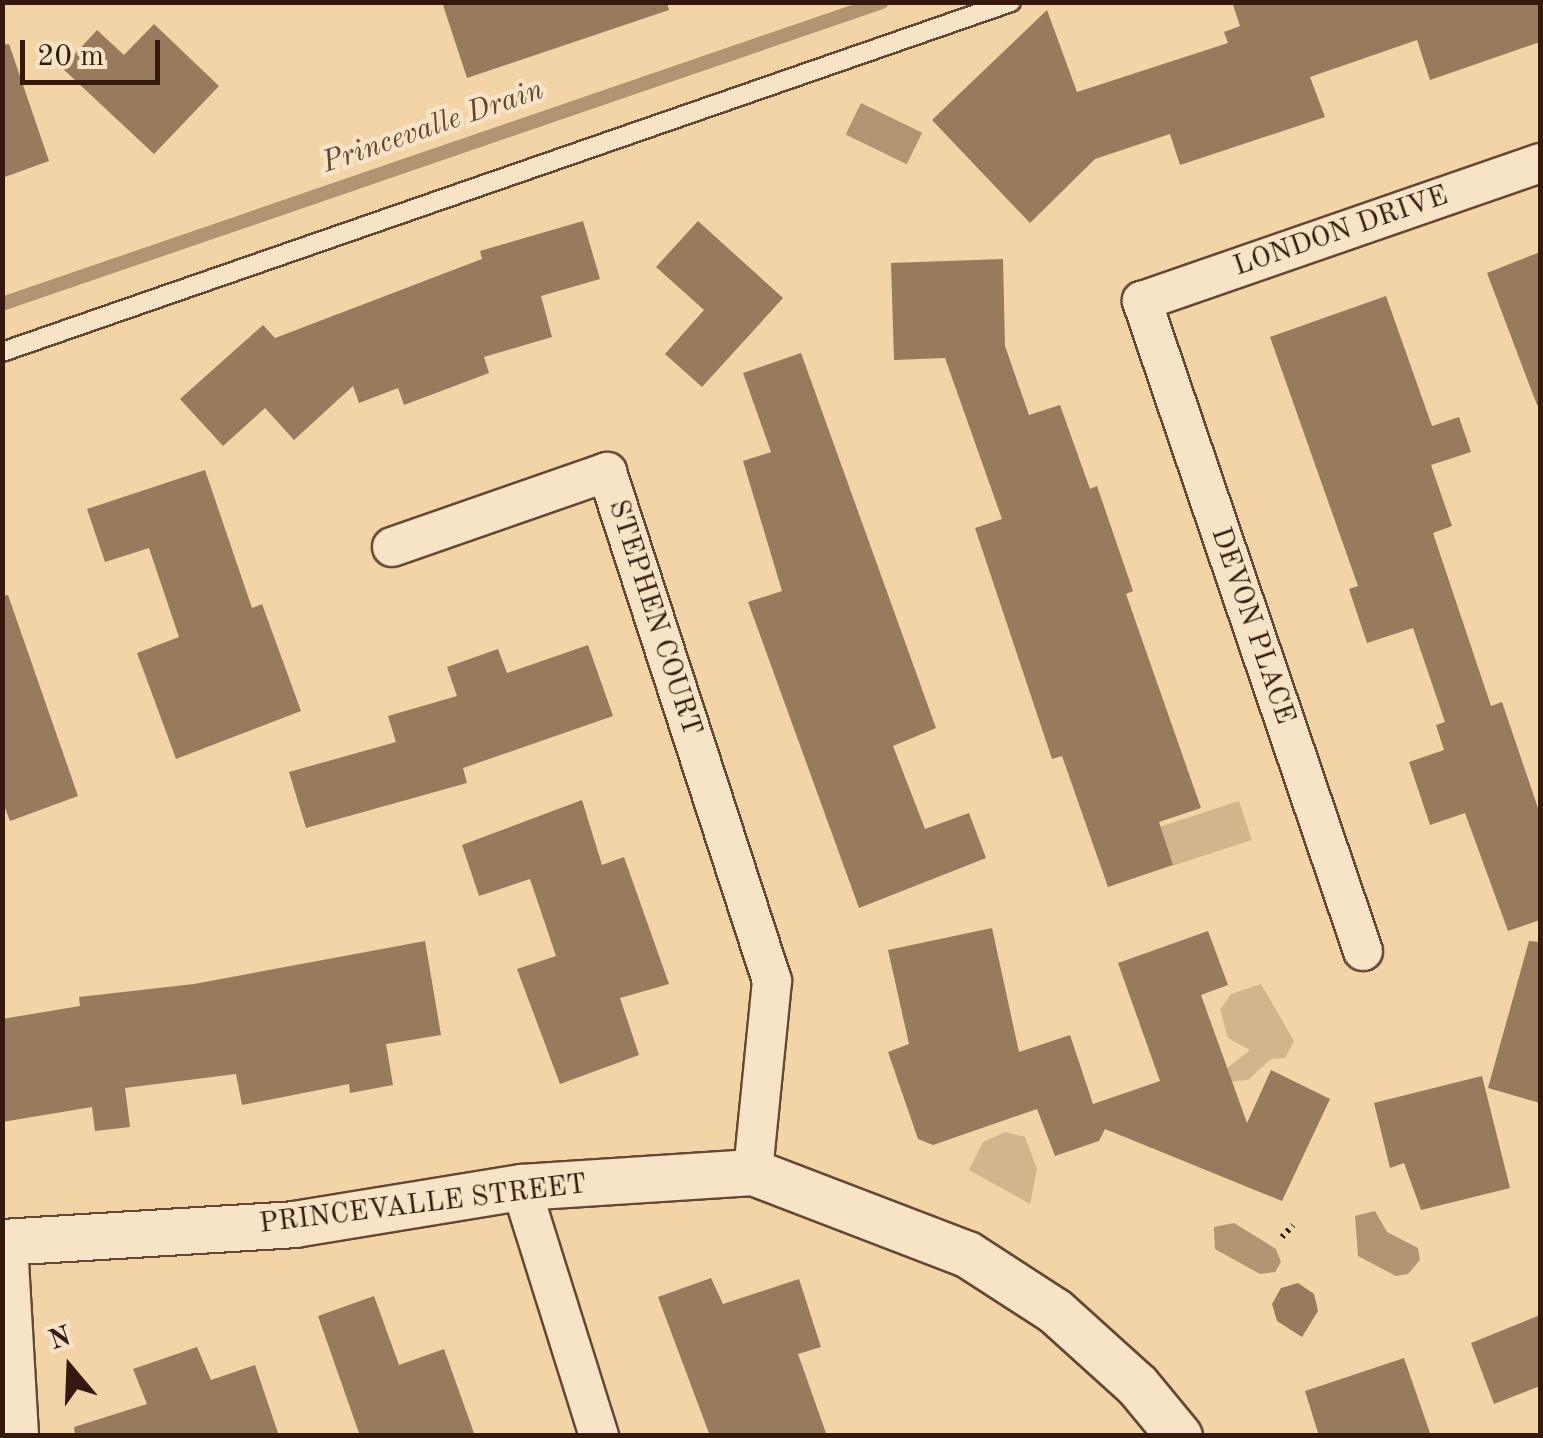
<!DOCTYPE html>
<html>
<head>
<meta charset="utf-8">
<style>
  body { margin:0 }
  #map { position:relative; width:1543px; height:1438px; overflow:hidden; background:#f3d4a6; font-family:"Old Standard TT",serif }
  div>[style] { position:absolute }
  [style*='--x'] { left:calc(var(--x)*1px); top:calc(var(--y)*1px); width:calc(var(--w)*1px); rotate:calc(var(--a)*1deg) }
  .green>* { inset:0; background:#d3b48c; transform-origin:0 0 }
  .water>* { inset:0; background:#b29472; transform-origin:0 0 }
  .stream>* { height:14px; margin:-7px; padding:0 7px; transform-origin:7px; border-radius:7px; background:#b29472 }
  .building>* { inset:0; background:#987a5d }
  .path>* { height:6px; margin-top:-3px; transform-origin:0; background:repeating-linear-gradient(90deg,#35190e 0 2.5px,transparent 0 7.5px) }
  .roads { filter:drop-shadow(2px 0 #644834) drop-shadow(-2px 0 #644834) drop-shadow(0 2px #644834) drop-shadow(0 -2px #644834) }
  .service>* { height:18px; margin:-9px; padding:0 9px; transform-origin:9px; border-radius:9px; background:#f7e3c5 }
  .minor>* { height:38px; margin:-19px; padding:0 19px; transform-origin:19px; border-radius:19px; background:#f7e3c5 }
  .tertiary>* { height:45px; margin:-22.5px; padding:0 22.5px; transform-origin:22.5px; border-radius:22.5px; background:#f7e3c5 }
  span { translate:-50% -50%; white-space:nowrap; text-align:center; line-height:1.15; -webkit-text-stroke:9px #f7e3c5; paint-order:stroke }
  .street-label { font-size:28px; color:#35190e }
  .water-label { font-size:30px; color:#614431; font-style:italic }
  .frame { position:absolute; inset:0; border:5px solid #35190e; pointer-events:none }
  .north { position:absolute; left:20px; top:1318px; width:100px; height:100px; -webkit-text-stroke:8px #f7e3c5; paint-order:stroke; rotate:341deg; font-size:28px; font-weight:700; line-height:40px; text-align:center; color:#35190e }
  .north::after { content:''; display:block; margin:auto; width:35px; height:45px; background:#35190e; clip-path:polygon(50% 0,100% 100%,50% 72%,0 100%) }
  .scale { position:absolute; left:20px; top:40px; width:140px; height:45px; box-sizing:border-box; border:5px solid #35190e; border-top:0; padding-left:12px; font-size:30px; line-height:35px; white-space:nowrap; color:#35190e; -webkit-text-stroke:8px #f7e3c5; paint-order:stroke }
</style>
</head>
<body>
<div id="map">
  <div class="green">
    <div style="left:1239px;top:801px;width:41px;height:83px;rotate:72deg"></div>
    <div style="clip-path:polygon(1261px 984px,1294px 1041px,1285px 1058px,1271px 1059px,1248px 1080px,1226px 1082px,1220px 1074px,1250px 1050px,1228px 1038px,1220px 1010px,1231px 994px)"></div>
    <div style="clip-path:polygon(1005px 1132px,1025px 1137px,1037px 1169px,1030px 1204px,969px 1170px,983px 1142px)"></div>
  </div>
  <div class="water">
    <div style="left:861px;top:103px;width:68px;height:35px;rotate:26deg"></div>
    <div style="clip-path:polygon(1375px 1211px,1387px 1232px,1418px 1248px,1420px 1260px,1408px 1274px,1396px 1276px,1358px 1256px,1355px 1216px)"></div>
    <div style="clip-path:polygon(1234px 1223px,1276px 1249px,1281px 1262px,1275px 1272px,1260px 1274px,1215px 1249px,1214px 1227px)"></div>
  </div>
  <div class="stream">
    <div style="--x:2;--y:304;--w:930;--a:-18.94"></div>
  </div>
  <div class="building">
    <div style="clip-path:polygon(442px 2px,667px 2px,669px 10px,467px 78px)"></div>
    <div style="clip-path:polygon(1232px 2px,1540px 2px,1540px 42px,1430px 80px,1417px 40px,1310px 77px,1325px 117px,1180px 165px,1170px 134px,1095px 159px,1030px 223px,932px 120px,1047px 10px,1077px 92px,1228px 43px,1224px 32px,1240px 26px)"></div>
    <div style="clip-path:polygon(154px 24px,219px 86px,154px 154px,62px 68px,97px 30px,124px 55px)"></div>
    <div style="clip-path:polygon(9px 44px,49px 161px,2px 178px,2px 45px)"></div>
    <div style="clip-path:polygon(583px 221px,600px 279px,541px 296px,552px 337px,484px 357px,489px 373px,404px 405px,398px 388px,359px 403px,353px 386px,294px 440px,265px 408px,223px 446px,180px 399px,263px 325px,275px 338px,482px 259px,480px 251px)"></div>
    <div style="clip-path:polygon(698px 221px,783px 298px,702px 387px,665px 354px,704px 310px,656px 267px)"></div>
    <div style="clip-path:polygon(1540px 252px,1540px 405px,1537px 405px,1487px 273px)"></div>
    <div style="clip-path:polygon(1003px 259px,1005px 346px,1029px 415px,1060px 405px,1090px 489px,1097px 486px,1133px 591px,1126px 594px,1201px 808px,1159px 822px,1173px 865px,1108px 887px,1062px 756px,1052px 759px,975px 528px,1002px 519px,945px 358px,894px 360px,891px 263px)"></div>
    <div style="clip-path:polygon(1386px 296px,1432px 426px,1459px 417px,1471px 452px,1431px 465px,1452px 526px,1433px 533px,1491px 706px,1502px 702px,1540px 814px,1540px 920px,1508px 931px,1465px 813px,1430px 825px,1409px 762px,1444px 750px,1436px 725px,1445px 722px,1413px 628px,1367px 643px,1349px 589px,1358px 586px,1270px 337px)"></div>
    <div style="clip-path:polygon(801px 353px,936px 728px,893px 746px,925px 829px,969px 813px,986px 858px,859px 908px,748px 602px,782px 591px,743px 461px,771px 452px,743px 373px)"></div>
    <div style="clip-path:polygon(205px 470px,252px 608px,262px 604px,301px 711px,176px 759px,137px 653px,179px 637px,149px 548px,105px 562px,87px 509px)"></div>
    <div style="clip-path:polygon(8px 595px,78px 796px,10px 821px,2px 800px,2px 596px)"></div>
    <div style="clip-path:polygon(588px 645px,613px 716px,463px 768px,467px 783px,306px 828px,289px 772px,396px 742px,388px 716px,457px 696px,447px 667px,498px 649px,507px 673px)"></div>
    <div style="clip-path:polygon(582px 800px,602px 865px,624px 857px,669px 984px,620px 998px,639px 1055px,560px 1084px,517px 969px,556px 956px,530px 879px,479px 896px,462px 845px)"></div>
    <div style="clip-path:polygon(992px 928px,1019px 1052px,1070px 1035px,1093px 1104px,1160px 1081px,1118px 963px,1208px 931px,1228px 985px,1201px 995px,1247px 1123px,1271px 1070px,1330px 1099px,1282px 1201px,1105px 1129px,1099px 1141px,1055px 1156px,1037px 1109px,933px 1145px,918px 1139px,888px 1052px,909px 1044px,888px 950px)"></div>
    <div style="clip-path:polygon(425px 941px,441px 1035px,386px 1044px,393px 1085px,350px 1093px,349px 1084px,242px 1105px,236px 1074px,125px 1088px,130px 1127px,95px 1131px,92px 1107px,2px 1122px,2px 1019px,80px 1006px,79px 997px,194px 984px)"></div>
    <div style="clip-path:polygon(1529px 941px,1540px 942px,1540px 1103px,1488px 1088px)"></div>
    <div style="clip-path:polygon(1482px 1076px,1510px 1188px,1421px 1210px,1404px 1163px,1390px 1168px,1374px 1103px)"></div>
    <div style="clip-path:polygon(711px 1278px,723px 1304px,799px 1279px,821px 1347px,798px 1354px,827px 1436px,710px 1436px,658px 1297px)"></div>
    <div style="clip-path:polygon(1298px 1283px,1314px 1294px,1318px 1311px,1302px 1337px,1277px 1321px,1272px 1304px,1281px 1288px)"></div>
    <div style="clip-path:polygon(374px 1296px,399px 1365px,444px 1349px,475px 1436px,360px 1436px,318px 1316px)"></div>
    <div style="clip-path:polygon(1540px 1315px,1540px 1386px,1494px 1404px,1471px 1343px)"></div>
    <div style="clip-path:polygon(197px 1347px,211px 1380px,255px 1365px,279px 1436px,75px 1436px,74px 1427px,147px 1404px,133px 1369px)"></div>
    <div style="clip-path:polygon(1404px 1358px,1431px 1436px,1319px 1436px,1305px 1391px)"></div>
  </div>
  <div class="path">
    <div style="--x:1282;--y:1237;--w:16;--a:-47"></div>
  </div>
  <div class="roads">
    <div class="service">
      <div style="--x:2;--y:352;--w:1068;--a:-19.13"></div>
    </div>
    <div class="minor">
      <div style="--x:392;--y:547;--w:228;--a:-19.2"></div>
      <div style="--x:607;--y:472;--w:535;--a:72.04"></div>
      <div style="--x:772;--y:981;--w:192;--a:95.7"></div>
      <div style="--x:1363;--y:951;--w:687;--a:-108.78"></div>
      <div style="--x:1142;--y:301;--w:421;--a:-19.1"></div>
      <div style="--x:521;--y:1187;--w:261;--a:72.6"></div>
      <div style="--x:8;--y:1244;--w:192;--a:86.7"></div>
    </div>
    <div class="tertiary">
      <div style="--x:2;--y:1242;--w:293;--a:-3.5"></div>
      <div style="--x:294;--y:1224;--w:230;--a:-9.3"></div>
      <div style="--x:521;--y:1187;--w:232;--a:-3.7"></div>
      <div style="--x:753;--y:1172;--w:229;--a:21"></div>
      <div style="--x:967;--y:1254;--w:105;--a:32.9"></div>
      <div style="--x:1055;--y:1311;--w:110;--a:42.1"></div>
      <div style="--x:1137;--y:1385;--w:66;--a:50.5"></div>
    </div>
  </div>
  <div class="street-label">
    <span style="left:1341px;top:232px;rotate:-19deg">LONDON DRIVE</span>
    <span style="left:654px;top:618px;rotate:72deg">STEPHEN COURT</span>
    <span style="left:1252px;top:626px;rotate:71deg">DEVON PLACE</span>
    <span style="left:423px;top:1205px;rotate:-7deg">PRINCEVALLE STREET</span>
  </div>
  <div class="water-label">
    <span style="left:433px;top:127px;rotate:-19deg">Princevalle Drain</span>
  </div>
  <div class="frame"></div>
  <div class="north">N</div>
  <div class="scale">20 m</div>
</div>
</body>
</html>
